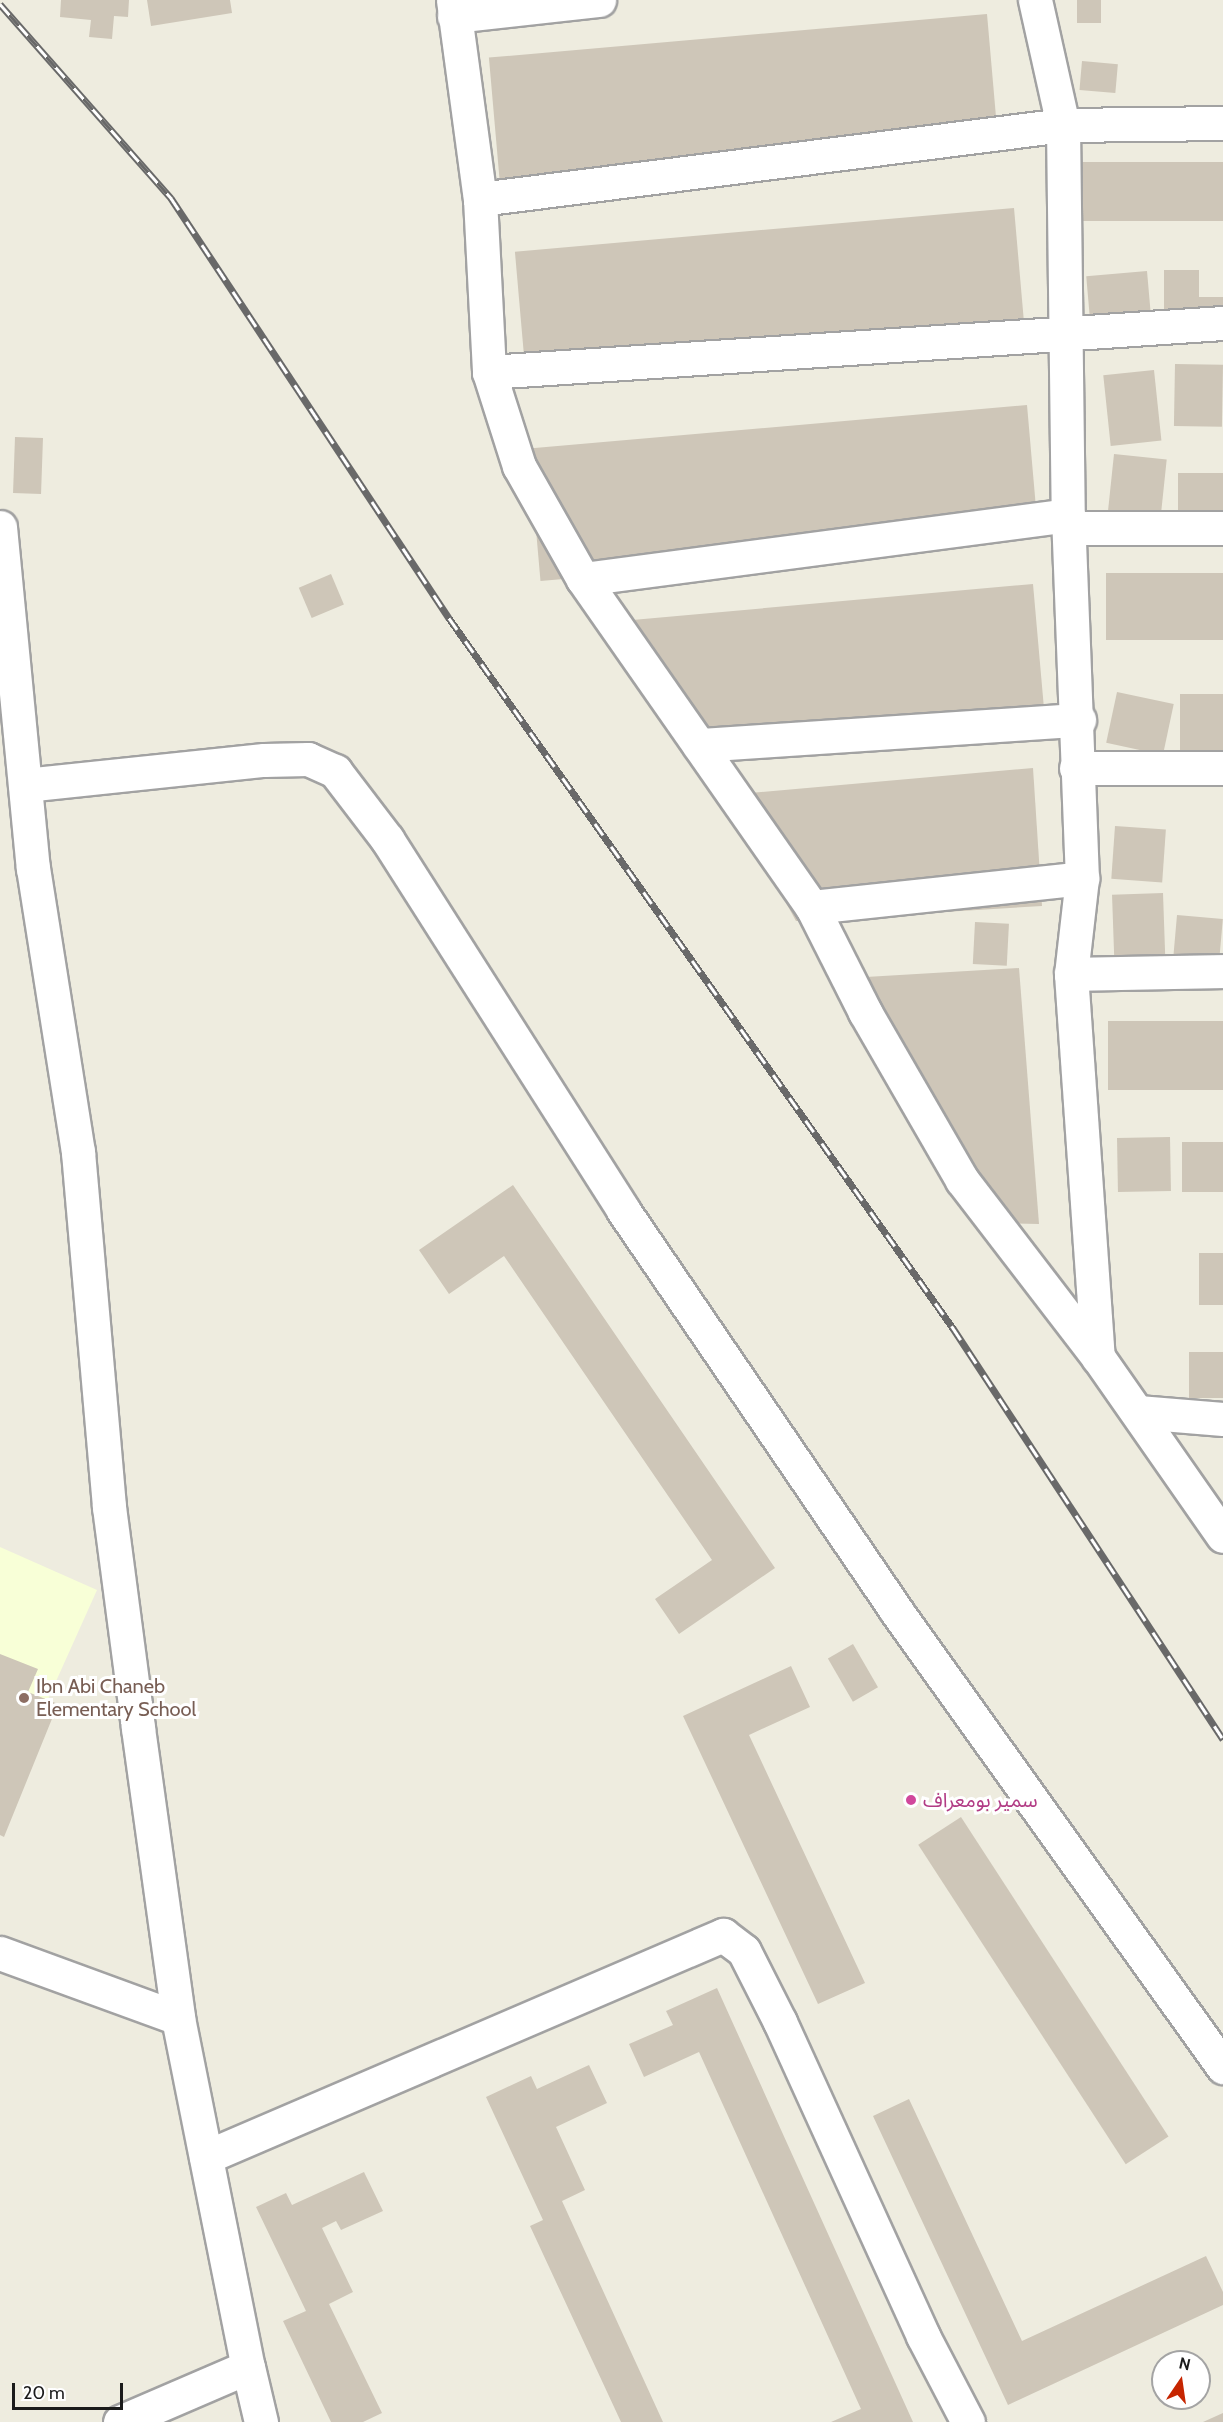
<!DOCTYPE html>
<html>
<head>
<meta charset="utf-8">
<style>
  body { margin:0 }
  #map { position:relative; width:1223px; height:2422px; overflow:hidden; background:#eeecdf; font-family:Cabin,"Noto Sans Arabic",sans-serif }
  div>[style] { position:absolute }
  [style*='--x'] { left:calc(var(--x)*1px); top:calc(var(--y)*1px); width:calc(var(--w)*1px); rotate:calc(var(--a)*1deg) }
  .education>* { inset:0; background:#f8ffd7 }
  .building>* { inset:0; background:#cec6b8; transform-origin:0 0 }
  .roads { filter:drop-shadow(2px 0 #a2a2a2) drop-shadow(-2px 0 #a2a2a2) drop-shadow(0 2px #a2a2a2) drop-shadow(0 -2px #a2a2a2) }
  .minor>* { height:33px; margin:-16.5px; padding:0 16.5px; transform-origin:16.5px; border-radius:16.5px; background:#fff }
  .rail>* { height:7px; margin-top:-3.5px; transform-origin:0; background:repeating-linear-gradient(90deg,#fff 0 14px,#696969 0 28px); box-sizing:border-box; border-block:2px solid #696969 }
  .dots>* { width:16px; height:16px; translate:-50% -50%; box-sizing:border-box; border:3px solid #fff; border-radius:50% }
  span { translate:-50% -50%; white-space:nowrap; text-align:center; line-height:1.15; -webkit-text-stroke:6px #fff; paint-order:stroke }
  .education-label { font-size:20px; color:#785e54 }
  .left { translate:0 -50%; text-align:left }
  .hotel-label { font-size:20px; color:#b23c85 }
  .north { position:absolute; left:1151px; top:2350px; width:60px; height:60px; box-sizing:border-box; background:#fff; border:2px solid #a4a4a4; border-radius:50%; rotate:13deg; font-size:16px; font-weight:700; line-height:24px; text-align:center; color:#1b1b1b }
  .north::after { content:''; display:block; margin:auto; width:21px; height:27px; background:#c62500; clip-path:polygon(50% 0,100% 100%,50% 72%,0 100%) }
  .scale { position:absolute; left:12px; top:2383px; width:111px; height:27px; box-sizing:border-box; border:3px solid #1b1b1b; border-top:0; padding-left:8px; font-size:18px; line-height:21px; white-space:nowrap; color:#1b1b1b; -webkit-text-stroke:4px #fff; paint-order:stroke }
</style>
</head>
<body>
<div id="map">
  <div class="education">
    <div style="clip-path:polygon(0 1547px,97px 1590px,0 1806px)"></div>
  </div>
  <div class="building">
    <div style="clip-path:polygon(61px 0,129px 0,128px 17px,114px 16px,112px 39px,89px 37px,91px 20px,60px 17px)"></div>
    <div style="clip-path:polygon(147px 0,230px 0,232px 13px,151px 26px)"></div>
    <div style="left:1077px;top:0;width:24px;height:23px"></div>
    <div style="left:987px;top:14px;width:134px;height:500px;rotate:85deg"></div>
    <div style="left:1082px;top:61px;width:36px;height:29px;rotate:5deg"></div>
    <div style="left:1223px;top:162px;width:59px;height:141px;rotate:90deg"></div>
    <div style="left:1014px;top:208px;width:132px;height:501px;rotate:85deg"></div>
    <div style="clip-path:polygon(1164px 270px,1199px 270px,1199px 297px,1223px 297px,1223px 318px,1164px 318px)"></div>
    <div style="left:1147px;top:271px;width:46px;height:61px;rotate:85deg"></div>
    <div style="left:1175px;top:364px;width:48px;height:62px;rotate:1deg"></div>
    <div style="left:1154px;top:370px;width:71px;height:51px;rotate:84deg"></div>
    <div style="left:1027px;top:405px;width:133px;height:500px;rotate:85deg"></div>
    <div style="left:15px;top:437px;width:28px;height:56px;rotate:2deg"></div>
    <div style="left:1114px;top:454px;width:53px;height:68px;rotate:6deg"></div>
    <div style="left:1223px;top:473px;width:52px;height:45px;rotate:90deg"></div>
    <div style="left:1223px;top:573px;width:67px;height:117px;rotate:90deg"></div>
    <div style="left:331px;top:574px;width:33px;height:35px;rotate:67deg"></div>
    <div style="clip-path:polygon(1033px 584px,1045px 720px,681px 753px,610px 622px)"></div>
    <div style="left:1117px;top:692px;width:58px;height:52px;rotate:12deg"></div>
    <div style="left:1180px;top:694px;width:43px;height:58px"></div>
    <div style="clip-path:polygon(1033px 768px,1042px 906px,796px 921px,727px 795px)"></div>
    <div style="left:1115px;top:826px;width:51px;height:53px;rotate:4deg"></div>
    <div style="left:1163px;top:893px;width:78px;height:51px;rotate:88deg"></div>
    <div style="left:1177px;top:915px;width:46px;height:54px;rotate:5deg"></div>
    <div style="left:975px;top:922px;width:34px;height:42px;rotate:3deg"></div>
    <div style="clip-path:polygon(1019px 968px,1039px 1224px,979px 1223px,832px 979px)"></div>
    <div style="left:1108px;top:1021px;width:115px;height:69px"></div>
    <div style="left:1170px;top:1137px;width:54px;height:53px;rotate:89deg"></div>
    <div style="left:1223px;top:1142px;width:50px;height:41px;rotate:90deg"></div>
    <div style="clip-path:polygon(513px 1185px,775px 1568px,679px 1634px,655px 1599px,712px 1560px,504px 1256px,449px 1294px,419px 1250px)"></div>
    <div style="left:1199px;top:1253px;width:24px;height:52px"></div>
    <div style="left:1189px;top:1352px;width:34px;height:46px"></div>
    <div style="left:853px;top:1644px;width:50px;height:29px;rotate:60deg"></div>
    <div style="clip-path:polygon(0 1654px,38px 1669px,28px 1692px,58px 1704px,4px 1837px,0 1835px)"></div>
    <div style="clip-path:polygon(791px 1666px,810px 1707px,749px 1735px,865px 1983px,818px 2004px,683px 1716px)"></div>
    <div style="left:961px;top:1817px;width:381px;height:51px;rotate:57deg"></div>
    <div style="clip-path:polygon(717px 1988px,913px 2422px,831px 2422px,861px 2409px,699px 2052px,644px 2077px,629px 2044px,673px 2025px,666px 2011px)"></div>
    <div style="clip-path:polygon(589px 2065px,607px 2103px,556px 2127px,585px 2190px,562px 2201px,663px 2422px,621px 2422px,530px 2226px,543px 2220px,486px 2097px,531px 2076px,537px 2089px)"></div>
    <div style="clip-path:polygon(909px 2099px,1022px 2341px,1206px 2256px,1223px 2292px,1223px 2305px,1008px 2405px,873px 2116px)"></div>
    <div style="clip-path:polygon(364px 2172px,383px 2211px,341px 2230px,336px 2221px,322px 2228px,353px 2292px,329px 2304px,382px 2413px,363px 2422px,331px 2422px,283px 2321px,306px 2311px,256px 2207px,286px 2193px,292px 2205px)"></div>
    <div style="clip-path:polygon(1223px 2413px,1223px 2422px,1203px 2422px)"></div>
  </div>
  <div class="roads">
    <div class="minor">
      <div style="--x:453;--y:0;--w:201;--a:82.3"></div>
      <div style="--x:480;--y:199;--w:173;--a:87"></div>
      <div style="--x:489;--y:372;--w:99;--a:72.3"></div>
      <div style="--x:519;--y:466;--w:130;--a:60.5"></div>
      <div style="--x:583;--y:579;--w:400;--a:55.1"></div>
      <div style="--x:812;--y:907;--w:118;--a:63.2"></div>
      <div style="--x:865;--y:1012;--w:194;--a:60"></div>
      <div style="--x:962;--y:1180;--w:223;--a:52.5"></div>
      <div style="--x:1098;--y:1357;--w:218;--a:55.1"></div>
      <div style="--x:1035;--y:0;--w:128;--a:77.4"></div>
      <div style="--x:1063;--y:125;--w:390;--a:89.3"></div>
      <div style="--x:1068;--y:515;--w:363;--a:87.8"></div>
      <div style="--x:1082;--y:878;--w:97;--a:96.5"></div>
      <div style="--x:1071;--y:974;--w:384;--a:86"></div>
      <div style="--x:454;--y:16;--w:146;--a:-6.3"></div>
      <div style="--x:480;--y:199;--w:588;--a:-7.23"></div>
      <div style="--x:1063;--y:125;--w:160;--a:-0.7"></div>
      <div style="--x:489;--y:372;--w:736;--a:-3.82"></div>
      <div style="--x:0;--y:527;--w:343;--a:84.5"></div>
      <div style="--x:33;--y:868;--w:288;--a:81"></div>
      <div style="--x:78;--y:1152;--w:356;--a:85"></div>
      <div style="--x:109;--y:1507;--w:223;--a:82.5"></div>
      <div style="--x:138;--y:1728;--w:293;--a:82.1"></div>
      <div style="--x:178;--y:2018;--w:356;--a:78.7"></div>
      <div style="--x:1070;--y:528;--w:153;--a:0"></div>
      <div style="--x:583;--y:579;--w:489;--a:-7.5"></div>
      <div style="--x:699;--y:745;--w:381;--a:-3.8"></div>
      <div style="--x:1076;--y:768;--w:147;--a:0"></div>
      <div style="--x:25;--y:785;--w:240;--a:-6"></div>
      <div style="--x:264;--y:760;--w:44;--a:-1.3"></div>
      <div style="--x:308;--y:759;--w:30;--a:24"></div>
      <div style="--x:335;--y:771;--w:86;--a:52.6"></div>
      <div style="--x:387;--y:839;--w:440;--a:57.5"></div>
      <div style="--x:623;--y:1210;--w:486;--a:55.7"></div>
      <div style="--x:897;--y:1612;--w:560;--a:54.38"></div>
      <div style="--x:812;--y:907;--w:272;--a:-6.1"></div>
      <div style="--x:1071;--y:974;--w:152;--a:-1.1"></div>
      <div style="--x:1138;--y:1412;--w:85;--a:4.7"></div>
      <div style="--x:0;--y:1953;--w:189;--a:20.1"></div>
      <div style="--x:206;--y:2157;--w:563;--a:-23.24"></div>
      <div style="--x:723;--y:1935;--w:26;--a:37"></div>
      <div style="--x:744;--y:1951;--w:80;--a:63.1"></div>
      <div style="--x:780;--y:2022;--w:345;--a:65.5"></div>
      <div style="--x:923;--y:2336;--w:97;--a:62.4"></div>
      <div style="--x:120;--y:2422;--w:139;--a:-23.3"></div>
      <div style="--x:248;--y:2367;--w:57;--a:76.7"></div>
    </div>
  </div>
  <div class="rail">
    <div style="--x:0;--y:4;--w:259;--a:48.6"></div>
    <div style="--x:171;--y:198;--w:504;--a:56.5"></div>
    <div style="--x:449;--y:618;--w:871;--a:54.63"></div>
    <div style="--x:953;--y:1328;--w:492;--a:56.7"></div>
  </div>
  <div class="dots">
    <div style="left:24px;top:1698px;background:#8d6e63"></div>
    <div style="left:911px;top:1800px;background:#d1479c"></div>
  </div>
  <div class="education-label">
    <span class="left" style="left:36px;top:1698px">Ibn Abi Chaneb<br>Elementary School</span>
  </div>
  <div class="hotel-label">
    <span class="left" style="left:923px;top:1800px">سمير بومعراف</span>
  </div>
  <div class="north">N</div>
  <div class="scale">20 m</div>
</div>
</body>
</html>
